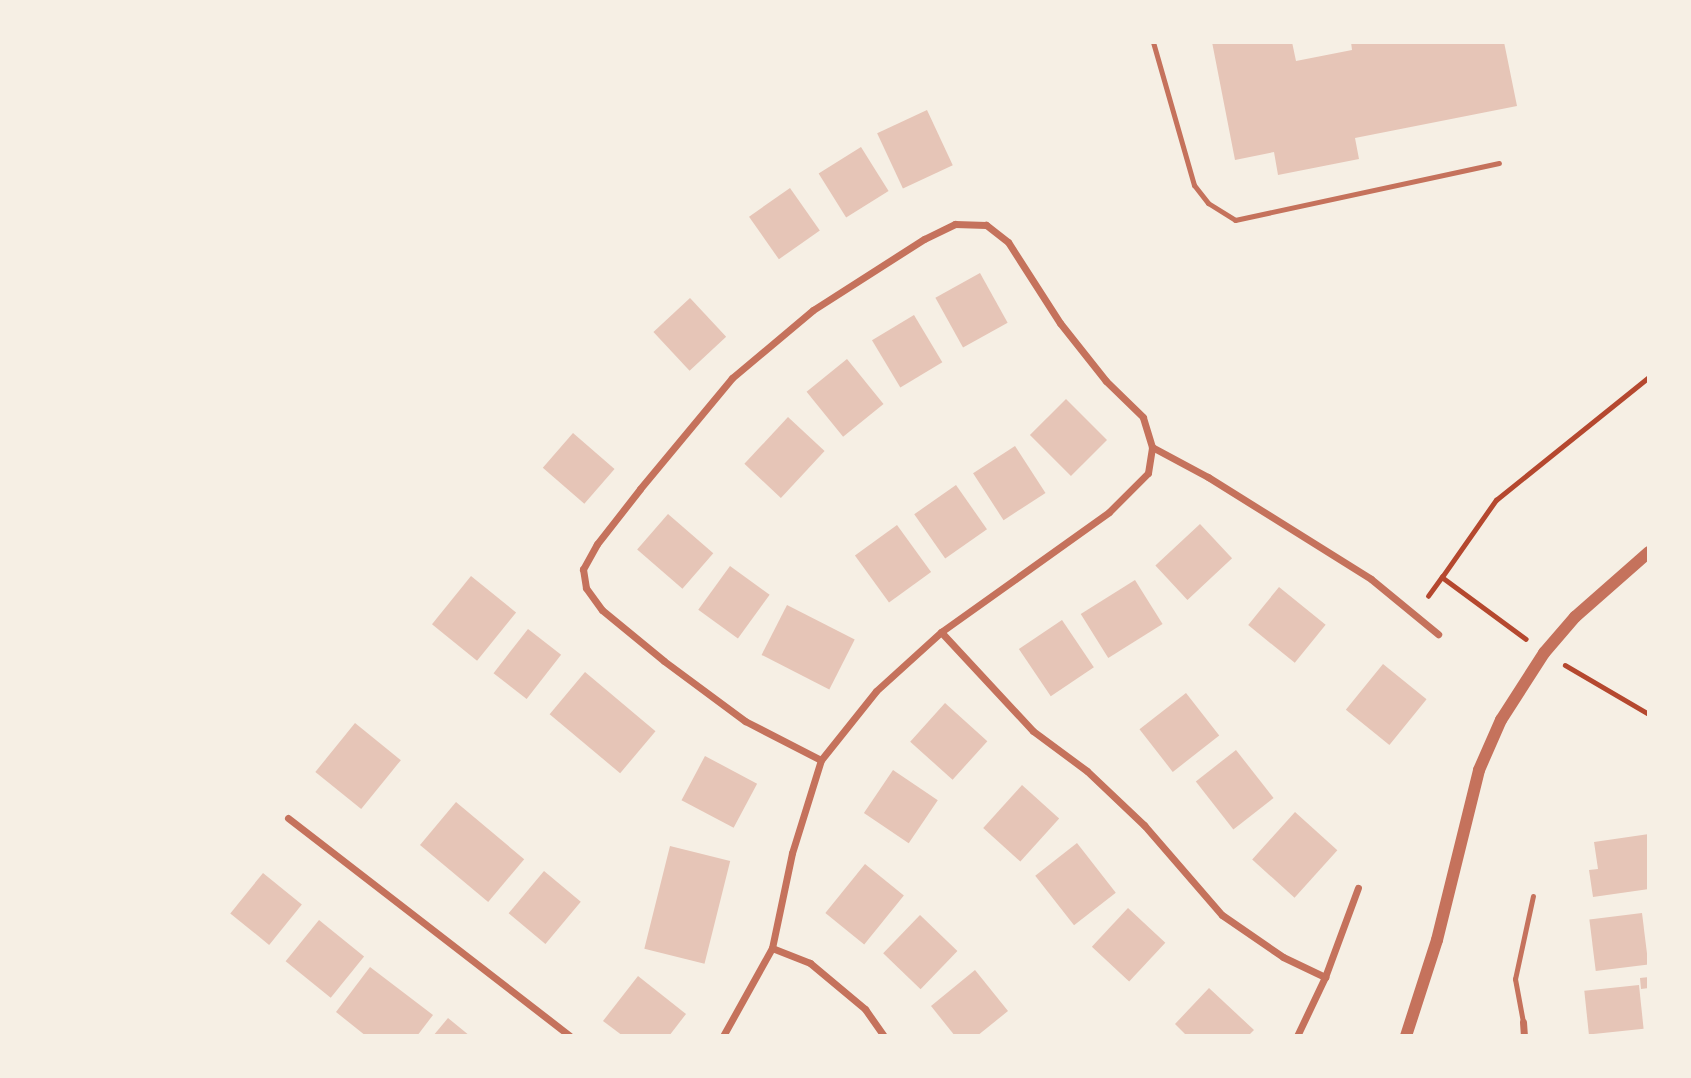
<!DOCTYPE html>
<html>
<head>
<meta charset="utf-8">
<style>
  body { margin:0 }
  #map { position:relative; width:1691px; height:1078px; overflow:hidden; background:#f6efe4; font-family:"IBM Plex Serif",serif }
  div>[style] { position:absolute }
  [style*='--x'] { left:calc(var(--x)*1px); top:calc(var(--y)*1px); width:calc(var(--w)*1px); rotate:calc(var(--a)*1deg) }
  .building>* { inset:0; background:#e6c5b7; transform-origin:0 0 }
  .path>* { height:4.5px; margin:-2.25px; padding:0 2.25px; transform-origin:2.25px; border-radius:2.25px; background:#b5482f }
  .service>* { height:5px; margin:-2.5px; padding:0 2.5px; transform-origin:2.5px; border-radius:2.5px; background:#c5725c }
  .minor>* { height:7px; margin:-3.5px; padding:0 3.5px; transform-origin:3.5px; border-radius:3.5px; background:#c5725c }
  .tertiary>* { height:12px; margin:-6px; padding:0 6px; transform-origin:6px; border-radius:6px; background:#c5725c }
  span { translate:-50% -50%; white-space:nowrap; text-align:center; line-height:1.15; -webkit-text-stroke:7px #f6efe4; paint-order:stroke }
  .frame { position:absolute; inset:0; border:44px solid #f6efe4; pointer-events:none }
</style>
</head>
<body>
<div id="map">
  <div class="building">
    <div style="clip-path:polygon(1212px 42px,1292px 42px,1296px 61px,1352px 50px,1351px 42px,1504px 42px,1517px 106px,1355px 138px,1359px 159px,1278px 175px,1274px 152px,1235px 160px)"></div>
    <div style="left:927px;top:110px;width:61px;height:55px;rotate:65deg"></div>
    <div style="left:861px;top:147px;width:52px;height:50px;rotate:58deg"></div>
    <div style="left:790px;top:188px;width:52px;height:50px;rotate:55deg"></div>
    <div style="left:980px;top:273px;width:57px;height:51px;rotate:61deg"></div>
    <div style="left:690px;top:298px;width:53px;height:50px;rotate:47deg"></div>
    <div style="left:914px;top:315px;width:55px;height:49px;rotate:59deg"></div>
    <div style="left:847px;top:359px;width:58px;height:52px;rotate:51deg"></div>
    <div style="left:1066px;top:399px;width:58px;height:51px;rotate:45deg"></div>
    <div style="left:788px;top:417px;width:50px;height:64px;rotate:43deg"></div>
    <div style="left:573px;top:433px;width:55px;height:46px;rotate:41deg"></div>
    <div style="left:1015px;top:446px;width:56px;height:50px;rotate:57deg"></div>
    <div style="left:956px;top:485px;width:54px;height:51px;rotate:55deg"></div>
    <div style="left:668px;top:514px;width:60px;height:47px;rotate:41deg"></div>
    <div style="left:1200px;top:524px;width:47px;height:61px;rotate:47deg"></div>
    <div style="left:897px;top:525px;width:58px;height:52px;rotate:54deg"></div>
    <div style="left:730px;top:566px;width:49px;height:54px;rotate:36deg"></div>
    <div style="left:471px;top:576px;width:58px;height:62px;rotate:39deg"></div>
    <div style="left:1135px;top:580px;width:52px;height:64px;rotate:58deg"></div>
    <div style="left:1279px;top:587px;width:60px;height:49px;rotate:39deg"></div>
    <div style="left:787px;top:605px;width:76px;height:56px;rotate:27deg"></div>
    <div style="left:1062px;top:620px;width:57px;height:52px;rotate:56deg"></div>
    <div style="left:528px;top:629px;width:42px;height:56px;rotate:38deg"></div>
    <div style="left:1383px;top:664px;width:56px;height:59px;rotate:39deg"></div>
    <div style="left:585px;top:672px;width:92px;height:55px;rotate:40deg"></div>
    <div style="left:1186px;top:693px;width:54px;height:59px;rotate:52deg"></div>
    <div style="left:945px;top:703px;width:57px;height:52px;rotate:42deg"></div>
    <div style="left:355px;top:723px;width:59px;height:63px;rotate:39deg"></div>
    <div style="left:1236px;top:750px;width:61px;height:51px;rotate:52deg"></div>
    <div style="left:705px;top:756px;width:59px;height:50px;rotate:28deg"></div>
    <div style="left:893px;top:770px;width:54px;height:52px;rotate:34deg"></div>
    <div style="left:1022px;top:785px;width:50px;height:58px;rotate:42deg"></div>
    <div style="left:456px;top:802px;width:89px;height:56px;rotate:40deg"></div>
    <div style="left:1295px;top:812px;width:57px;height:64px;rotate:42deg"></div>
    <div style="clip-path:polygon(1649px 834px,1649px 889px,1593px 897px,1589px 870px,1598px 869px,1594px 842px)"></div>
    <div style="left:1077px;top:843px;width:63px;height:53px;rotate:52deg"></div>
    <div style="left:670px;top:846px;width:62px;height:106px;rotate:14deg"></div>
    <div style="left:865px;top:864px;width:50px;height:63px;rotate:39deg"></div>
    <div style="left:544px;top:871px;width:48px;height:55px;rotate:40deg"></div>
    <div style="left:263px;top:873px;width:50px;height:52px;rotate:39deg"></div>
    <div style="left:1128px;top:908px;width:51px;height:53px;rotate:43deg"></div>
    <div style="left:1642px;top:913px;width:52px;height:53px;rotate:83deg"></div>
    <div style="left:920px;top:915px;width:52px;height:53px;rotate:44deg"></div>
    <div style="left:319px;top:920px;width:58px;height:53px;rotate:39deg"></div>
    <div style="clip-path:polygon(370px 967px,433px 1015px,417px 1036px,366px 1036px,336px 1012px)"></div>
    <div style="clip-path:polygon(975px 970px,1008px 1011px,977px 1036px,955px 1036px,931px 1006px)"></div>
    <div style="clip-path:polygon(638px 976px,686px 1014px,669px 1036px,623px 1036px,603px 1021px)"></div>
    <div style="clip-path:polygon(1649px 977px,1649px 988px,1641px 989px,1640px 978px)"></div>
    <div style="left:1639px;top:985px;width:44px;height:55px;rotate:84deg"></div>
    <div style="clip-path:polygon(1209px 988px,1254px 1030px,1248px 1036px,1187px 1036px,1175px 1024px)"></div>
    <div style="clip-path:polygon(448px 1018px,470px 1036px,433px 1036px)"></div>
  </div>
  <div class="path">
    <div style="--x:1442;--y:577;--w:94;--a:-55"></div>
    <div style="--x:1496;--y:500;--w:196;--a:-38.8"></div>
    <div style="--x:1428;--y:596;--w:24;--a:-54"></div>
    <div style="--x:1442;--y:577;--w:104;--a:36.4"></div>
    <div style="--x:1565;--y:665;--w:97;--a:30.3"></div>
  </div>
  <div class="service">
    <div style="--x:1153;--y:42;--w:149;--a:74"></div>
    <div style="--x:1194;--y:185;--w:23;--a:52"></div>
    <div style="--x:1208;--y:203;--w:32;--a:32"></div>
    <div style="--x:1235;--y:220;--w:270;--a:-12.2"></div>
    <div style="--x:1523;--y:1022;--w:44;--a:-100.5"></div>
    <div style="--x:1515;--y:979;--w:85;--a:-77.8"></div>
  </div>
  <div class="minor">
    <div style="--x:1152;--y:447;--w:64;--a:28.2"></div>
    <div style="--x:1208;--y:477;--w:192;--a:32"></div>
    <div style="--x:1371;--y:579;--w:87;--a:39.4"></div>
    <div style="--x:941;--y:632;--w:135;--a:47.1"></div>
    <div style="--x:1033;--y:731;--w:67;--a:36.5"></div>
    <div style="--x:1087;--y:771;--w:79;--a:43.5"></div>
    <div style="--x:1144;--y:825;--w:119;--a:49.1"></div>
    <div style="--x:1222;--y:915;--w:74;--a:34.5"></div>
    <div style="--x:1283;--y:957;--w:47;--a:25.5"></div>
    <div style="--x:288;--y:818;--w:356;--a:37.7"></div>
    <div style="--x:772;--y:948;--w:41;--a:21.5"></div>
    <div style="--x:810;--y:963;--w:72;--a:39.9"></div>
    <div style="--x:865;--y:1009;--w:33;--a:55"></div>
    <div style="--x:1523;--y:1022;--w:14;--a:86"></div>
    <div style="--x:723;--y:1036;--w:101;--a:-60.9"></div>
    <div style="--x:772;--y:948;--w:97;--a:-78.1"></div>
    <div style="--x:792;--y:853;--w:97;--a:-72.7"></div>
    <div style="--x:821;--y:760;--w:88;--a:-51.4"></div>
    <div style="--x:876;--y:691;--w:88;--a:-42.2"></div>
    <div style="--x:941;--y:632;--w:206;--a:-35.5"></div>
    <div style="--x:1109;--y:512;--w:55;--a:-45"></div>
    <div style="--x:1148;--y:473;--w:26;--a:-81"></div>
    <div style="--x:1152;--y:447;--w:31;--a:-107"></div>
    <div style="--x:1143;--y:417;--w:52;--a:-135.8"></div>
    <div style="--x:1106;--y:381;--w:74;--a:-128.4"></div>
    <div style="--x:1060;--y:323;--w:96;--a:-122.7"></div>
    <div style="--x:1008;--y:242;--w:28;--a:-142"></div>
    <div style="--x:986;--y:225;--w:31;--a:-178"></div>
    <div style="--x:955;--y:224;--w:34;--a:154"></div>
    <div style="--x:924;--y:239;--w:132;--a:147.4"></div>
    <div style="--x:813;--y:310;--w:106;--a:140"></div>
    <div style="--x:732;--y:378;--w:144;--a:129.7"></div>
    <div style="--x:640;--y:489;--w:70;--a:128"></div>
    <div style="--x:597;--y:544;--w:29;--a:119"></div>
    <div style="--x:583;--y:569;--w:19;--a:81"></div>
    <div style="--x:586;--y:588;--w:27;--a:54"></div>
    <div style="--x:602;--y:610;--w:80;--a:39.4"></div>
    <div style="--x:664;--y:661;--w:101;--a:36.5"></div>
    <div style="--x:745;--y:721;--w:85;--a:27.2"></div>
    <div style="--x:1297;--y:1036;--w:65;--a:-64.6"></div>
    <div style="--x:1325;--y:977;--w:95;--a:-69.7"></div>
  </div>
  <div class="tertiary">
    <div style="--x:1406;--y:1036;--w:101;--a:-72.1"></div>
    <div style="--x:1437;--y:940;--w:175;--a:-76.1"></div>
    <div style="--x:1479;--y:770;--w:55;--a:-66.3"></div>
    <div style="--x:1501;--y:720;--w:80;--a:-57.3"></div>
    <div style="--x:1544;--y:653;--w:48;--a:-49.3"></div>
    <div style="--x:1575;--y:617;--w:98;--a:-41.3"></div>
  </div>
  <div class="frame"></div>
</div>
</body>
</html>
